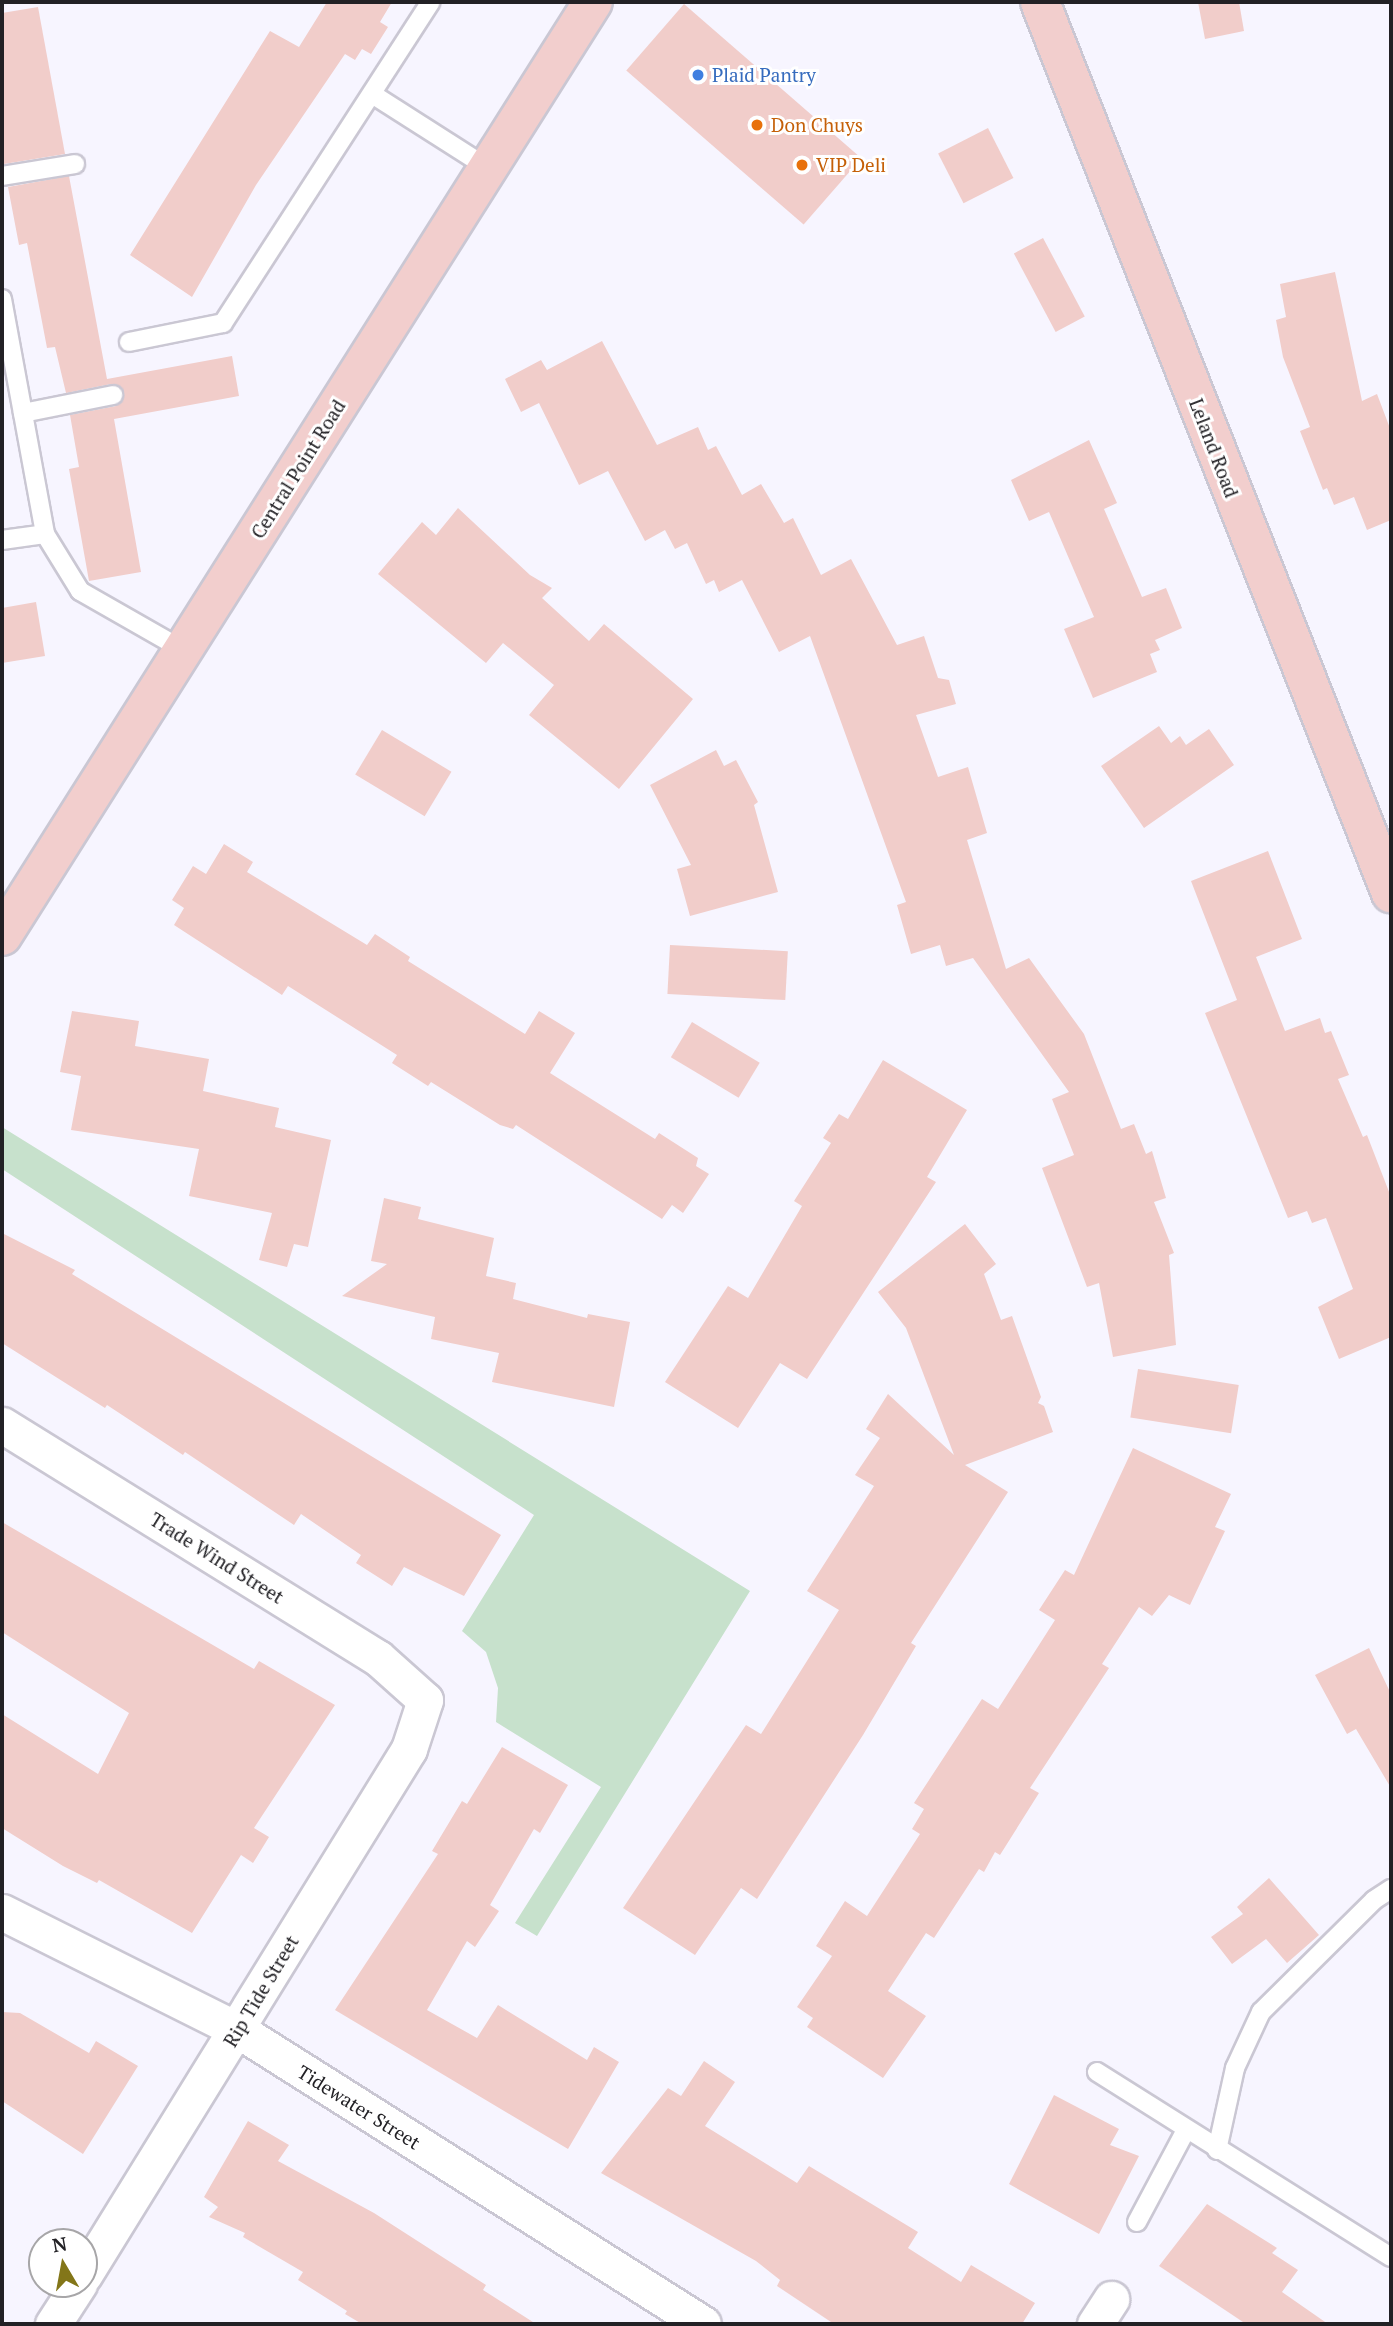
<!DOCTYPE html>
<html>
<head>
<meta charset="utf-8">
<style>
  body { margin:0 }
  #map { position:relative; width:1393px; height:2326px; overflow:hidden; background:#f7f5ff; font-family:"PT Serif",serif }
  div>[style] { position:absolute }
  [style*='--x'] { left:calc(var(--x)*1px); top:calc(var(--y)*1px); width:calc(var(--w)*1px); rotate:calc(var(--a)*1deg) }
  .green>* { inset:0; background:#c7e1cc }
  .building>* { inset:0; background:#f1cdca; transform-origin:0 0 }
  .roads { filter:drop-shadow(2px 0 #cac7d3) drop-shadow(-2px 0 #cac7d3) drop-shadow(0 2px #cac7d3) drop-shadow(0 -2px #cac7d3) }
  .lane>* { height:18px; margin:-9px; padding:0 9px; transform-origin:9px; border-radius:9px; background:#fff }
  .street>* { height:35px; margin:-17.5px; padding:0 17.5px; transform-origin:17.5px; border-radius:17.5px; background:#fff }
  .secondary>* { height:38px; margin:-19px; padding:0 19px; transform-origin:19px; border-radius:19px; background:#f2cecd }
  .dots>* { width:19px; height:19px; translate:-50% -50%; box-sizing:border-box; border:4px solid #fff; border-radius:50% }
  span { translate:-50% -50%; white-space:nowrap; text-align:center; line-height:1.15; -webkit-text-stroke:6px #fff; paint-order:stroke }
  .shop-label { font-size:19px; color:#366cbe }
  .left { translate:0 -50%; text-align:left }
  .food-label { font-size:19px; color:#c56008 }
  .street-label { font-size:19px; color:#222125 }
  .frame { position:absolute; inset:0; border:4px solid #222125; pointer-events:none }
  .north { position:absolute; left:28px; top:2228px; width:70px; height:70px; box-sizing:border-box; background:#fff; border:2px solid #a7a6a8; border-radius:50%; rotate:350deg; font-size:19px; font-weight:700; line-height:28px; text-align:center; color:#222125 }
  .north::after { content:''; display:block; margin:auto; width:24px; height:32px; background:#837619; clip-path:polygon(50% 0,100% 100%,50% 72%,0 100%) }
</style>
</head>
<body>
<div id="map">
  <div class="green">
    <div style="clip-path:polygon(2px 1127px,750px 1591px,537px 1936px,515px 1923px,601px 1787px,496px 1722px,498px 1688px,486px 1652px,462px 1631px,534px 1515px,2px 1169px)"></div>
  </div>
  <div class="building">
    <div style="clip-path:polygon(327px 2px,392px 2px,380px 22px,388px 27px,371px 54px,362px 49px,355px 60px,345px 54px,256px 185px,192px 297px,130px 255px,270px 31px,299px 47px)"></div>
    <div style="clip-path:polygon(1198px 2px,1239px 2px,1244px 31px,1205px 39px)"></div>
    <div style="left:684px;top:4px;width:235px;height:88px;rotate:41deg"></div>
    <div style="clip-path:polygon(38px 7px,65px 154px,4px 164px,2px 13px)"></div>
    <div style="left:988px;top:128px;width:56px;height:56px;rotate:63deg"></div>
    <div style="clip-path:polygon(69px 176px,107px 379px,232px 356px,239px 396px,114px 419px,141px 572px,89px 581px,69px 469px,79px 467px,70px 415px,116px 406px,124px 392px,111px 384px,66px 393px,55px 347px,47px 348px,27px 243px,19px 245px,8px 187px)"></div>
    <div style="left:1043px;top:238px;width:89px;height:33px;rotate:62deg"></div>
    <div style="clip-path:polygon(1335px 272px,1362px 401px,1377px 394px,1391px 431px,1391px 520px,1367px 530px,1354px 497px,1334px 505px,1327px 488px,1323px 490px,1300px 431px,1310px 427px,1283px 357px,1276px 320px,1286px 317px,1280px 284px)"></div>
    <div style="clip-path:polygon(602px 341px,657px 445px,698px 427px,708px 450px,716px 446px,742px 495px,761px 484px,784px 523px,793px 518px,821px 575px,851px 559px,897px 645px,924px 636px,938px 678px,949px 680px,956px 704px,916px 715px,938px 777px,968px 767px,987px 833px,967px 840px,1006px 969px,1029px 958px,1084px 1034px,1121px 1129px,1134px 1124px,1146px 1154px,1152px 1151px,1166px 1198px,1154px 1202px,1174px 1253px,1169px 1255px,1176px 1345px,1113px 1357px,1099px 1283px,1087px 1287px,1042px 1168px,1074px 1155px,1052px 1099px,1069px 1092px,973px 958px,946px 966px,940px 945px,911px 954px,897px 905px,906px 902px,810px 636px,779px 652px,742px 580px,719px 592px,714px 580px,706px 584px,687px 543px,675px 549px,665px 530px,645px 541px,608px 471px,579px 485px,539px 403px,521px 412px,505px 379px,541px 360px,547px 370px)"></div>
    <div style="clip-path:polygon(1089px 440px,1117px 503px,1104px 509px,1142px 597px,1166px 588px,1182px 628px,1155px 640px,1160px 650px,1150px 654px,1157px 672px,1093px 698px,1064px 629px,1094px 617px,1049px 512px,1029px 521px,1011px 480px)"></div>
    <div style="clip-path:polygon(458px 508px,530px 575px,552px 588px,542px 598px,589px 641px,604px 624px,693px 699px,619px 789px,529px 715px,554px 685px,503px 643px,486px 663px,378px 574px,422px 522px,436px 535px)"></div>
    <div style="clip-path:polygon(36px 602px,45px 656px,2px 663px,2px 608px)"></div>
    <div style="clip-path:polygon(1159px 726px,1171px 743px,1180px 736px,1186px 745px,1209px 729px,1234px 765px,1144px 828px,1101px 766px)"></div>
    <div style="left:382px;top:730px;width:81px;height:52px;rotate:31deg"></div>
    <div style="clip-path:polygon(716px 750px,724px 766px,736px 760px,758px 802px,754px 805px,778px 892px,690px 916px,677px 869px,691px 865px,650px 785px)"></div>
    <div style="clip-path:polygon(224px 844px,253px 862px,247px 872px,367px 945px,375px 934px,410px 957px,408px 961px,525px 1034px,539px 1011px,575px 1033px,550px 1073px,655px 1139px,659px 1133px,698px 1158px,696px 1166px,709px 1174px,683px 1213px,672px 1205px,662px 1219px,516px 1125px,513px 1129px,500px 1125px,431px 1082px,428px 1086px,392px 1063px,397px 1055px,288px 986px,282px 995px,174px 925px,184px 908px,172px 900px,193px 866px,206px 874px)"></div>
    <div style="clip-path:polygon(1268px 851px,1302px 939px,1256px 957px,1285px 1031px,1320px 1018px,1325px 1033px,1331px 1031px,1349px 1075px,1338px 1079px,1363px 1137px,1367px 1135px,1391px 1197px,1391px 1337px,1339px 1359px,1318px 1307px,1353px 1289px,1326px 1218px,1312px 1223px,1307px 1211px,1288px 1218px,1205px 1013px,1237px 1000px,1191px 881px)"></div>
    <div style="left:670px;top:945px;width:118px;height:49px;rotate:3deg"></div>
    <div style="clip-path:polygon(72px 1011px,139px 1021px,135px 1046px,209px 1059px,203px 1091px,279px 1108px,275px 1127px,331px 1140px,308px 1247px,294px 1244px,287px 1267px,259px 1260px,272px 1213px,189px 1196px,199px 1149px,71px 1130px,81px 1076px,60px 1072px)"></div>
    <div style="left:692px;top:1022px;width:79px;height:41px;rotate:31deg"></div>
    <div style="clip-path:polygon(883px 1060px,967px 1110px,927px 1177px,936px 1182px,807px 1379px,780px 1363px,738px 1428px,665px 1382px,728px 1286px,748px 1298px,802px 1206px,794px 1201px,831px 1143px,823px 1138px,839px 1114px,848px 1119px)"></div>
    <div style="clip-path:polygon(384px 1198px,421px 1207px,418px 1219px,494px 1238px,486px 1276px,516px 1283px,513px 1299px,587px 1318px,588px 1314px,630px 1322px,614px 1407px,492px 1382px,499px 1353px,431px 1339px,435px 1317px,342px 1296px,387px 1264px,371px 1261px)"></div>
    <div style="clip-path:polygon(965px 1224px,996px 1264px,984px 1274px,1001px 1320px,1012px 1316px,1041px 1397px,1038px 1403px,1044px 1406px,1053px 1432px,965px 1465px,1008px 1492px,911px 1643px,916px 1646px,863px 1735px,757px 1899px,741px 1888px,695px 1955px,623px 1908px,746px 1725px,761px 1734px,839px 1610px,807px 1591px,874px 1486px,855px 1475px,880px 1438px,866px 1429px,888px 1394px,954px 1455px,906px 1328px,878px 1292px)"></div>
    <div style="clip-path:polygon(2px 1233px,75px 1270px,72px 1274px,501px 1535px,464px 1596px,404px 1567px,392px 1586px,356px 1563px,361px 1555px,301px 1514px,294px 1525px,185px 1452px,183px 1455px,107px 1405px,105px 1408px,2px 1343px)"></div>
    <div style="left:1138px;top:1369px;width:102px;height:49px;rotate:9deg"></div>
    <div style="clip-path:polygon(1133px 1448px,1231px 1494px,1215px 1527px,1225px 1531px,1190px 1605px,1169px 1595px,1152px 1616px,1139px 1607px,1102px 1664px,1109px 1668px,1030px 1788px,1039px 1793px,1000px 1855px,995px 1852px,984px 1872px,979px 1869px,934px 1938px,926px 1933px,888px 1991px,926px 2016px,883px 2078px,807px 2027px,813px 2018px,797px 2007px,832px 1956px,816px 1946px,845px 1901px,867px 1916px,920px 1834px,912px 1829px,924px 1809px,914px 1803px,982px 1699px,998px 1709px,1055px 1620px,1039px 1610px,1065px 1570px,1074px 1575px)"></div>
    <div style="clip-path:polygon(2px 1522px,254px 1669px,259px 1661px,335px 1705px,254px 1828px,269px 1837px,253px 1863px,241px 1855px,192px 1933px,99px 1880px,97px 1883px,63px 1866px,2px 1828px,2px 1714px,98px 1774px,129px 1713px,2px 1632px)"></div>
    <div style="clip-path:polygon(1369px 1648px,1391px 1694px,1391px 1788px,1356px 1729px,1347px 1734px,1315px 1675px)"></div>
    <div style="clip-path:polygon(502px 1747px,568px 1785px,540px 1833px,534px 1829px,490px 1905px,499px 1911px,475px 1947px,467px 1941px,427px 2010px,477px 2038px,498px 2005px,587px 2060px,594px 2047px,619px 2062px,568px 2149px,335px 2010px,438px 1854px,432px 1851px,462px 1801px,467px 1804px)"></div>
    <div style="clip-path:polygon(1269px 1878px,1319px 1935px,1287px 1963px,1266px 1939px,1232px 1964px,1211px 1937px,1243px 1914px,1237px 1907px)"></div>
    <div style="clip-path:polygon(2px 2012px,20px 2013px,89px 2053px,96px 2041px,138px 2066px,83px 2154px,2px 2101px)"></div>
    <div style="clip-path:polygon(704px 2061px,735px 2082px,705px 2126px,797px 2183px,809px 2166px,918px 2232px,908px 2248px,961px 2282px,971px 2265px,1035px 2303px,1022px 2324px,834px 2324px,777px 2286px,780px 2280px,756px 2261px,601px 2173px,668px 2088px,681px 2096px)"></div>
    <div style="clip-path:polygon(1054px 2095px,1119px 2129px,1110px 2145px,1139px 2156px,1099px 2234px,1009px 2184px)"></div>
    <div style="clip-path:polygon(248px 2121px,289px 2145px,278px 2161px,374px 2213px,486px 2285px,483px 2290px,536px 2324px,362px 2324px,345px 2314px,347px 2311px,298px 2280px,303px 2272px,243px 2237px,245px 2233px,209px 2217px,218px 2207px,204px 2197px)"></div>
    <div style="clip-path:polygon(1207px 2204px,1277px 2248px,1272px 2253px,1298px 2270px,1282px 2292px,1328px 2324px,1246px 2324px,1159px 2266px)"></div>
  </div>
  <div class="roads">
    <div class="lane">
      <div style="--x:372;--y:94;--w:138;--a:32.5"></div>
      <div style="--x:2;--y:176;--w:74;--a:-9.3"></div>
      <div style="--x:2;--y:299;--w:239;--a:79.6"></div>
      <div style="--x:129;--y:342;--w:96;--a:-11.4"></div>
      <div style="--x:223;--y:323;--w:382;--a:-57.1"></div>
      <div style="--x:23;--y:413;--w:92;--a:-11.3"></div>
      <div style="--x:2;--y:540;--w:43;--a:-7.9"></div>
      <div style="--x:45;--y:534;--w:67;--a:58.4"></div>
      <div style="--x:80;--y:591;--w:121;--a:29.7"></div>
      <div style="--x:1097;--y:2072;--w:347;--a:32.2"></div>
      <div style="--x:1217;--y:2150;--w:84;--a:-77.6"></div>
      <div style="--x:1235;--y:2068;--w:62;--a:-65.1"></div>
      <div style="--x:1261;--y:2012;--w:159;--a:-44.7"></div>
      <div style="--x:1374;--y:1900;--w:20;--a:-33"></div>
      <div style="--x:1137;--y:2222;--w:104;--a:-62"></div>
    </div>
    <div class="street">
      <div style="--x:2;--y:1425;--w:442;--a:31.8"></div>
      <div style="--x:378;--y:1658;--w:63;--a:41.8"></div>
      <div style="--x:425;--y:1700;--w:52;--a:108.1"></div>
      <div style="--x:409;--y:1749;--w:618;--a:121.71"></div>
      <div style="--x:2;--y:1912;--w:264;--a:26.6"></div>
      <div style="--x:238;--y:2030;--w:550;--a:32.3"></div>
      <div style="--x:53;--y:2324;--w:48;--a:-57"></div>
      <div style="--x:1095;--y:2324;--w:30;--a:-57"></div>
    </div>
    <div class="secondary">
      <div style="--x:1040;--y:2;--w:958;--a:68.5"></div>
      <div style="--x:2;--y:936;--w:1105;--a:-57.68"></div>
    </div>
  </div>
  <div class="dots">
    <div style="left:698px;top:75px;background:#3f7fe0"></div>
    <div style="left:757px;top:125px;background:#e8710a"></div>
    <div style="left:802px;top:165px;background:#e8710a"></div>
  </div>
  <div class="shop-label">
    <span class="left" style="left:712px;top:75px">Plaid Pantry</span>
  </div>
  <div class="food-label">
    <span class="left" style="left:771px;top:125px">Don Chuys</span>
    <span class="left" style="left:816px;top:165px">VIP Deli</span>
  </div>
  <div class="street-label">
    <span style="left:1214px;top:448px;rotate:69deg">Leland Road</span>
    <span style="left:298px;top:469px;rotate:-58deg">Central Point Road</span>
    <span style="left:217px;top:1558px;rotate:32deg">Trade Wind Street</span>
    <span style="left:261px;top:1991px;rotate:-59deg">Rip Tide Street</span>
    <span style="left:359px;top:2107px;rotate:32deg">Tidewater Street</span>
  </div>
  <div class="frame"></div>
  <div class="north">N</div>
</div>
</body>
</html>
